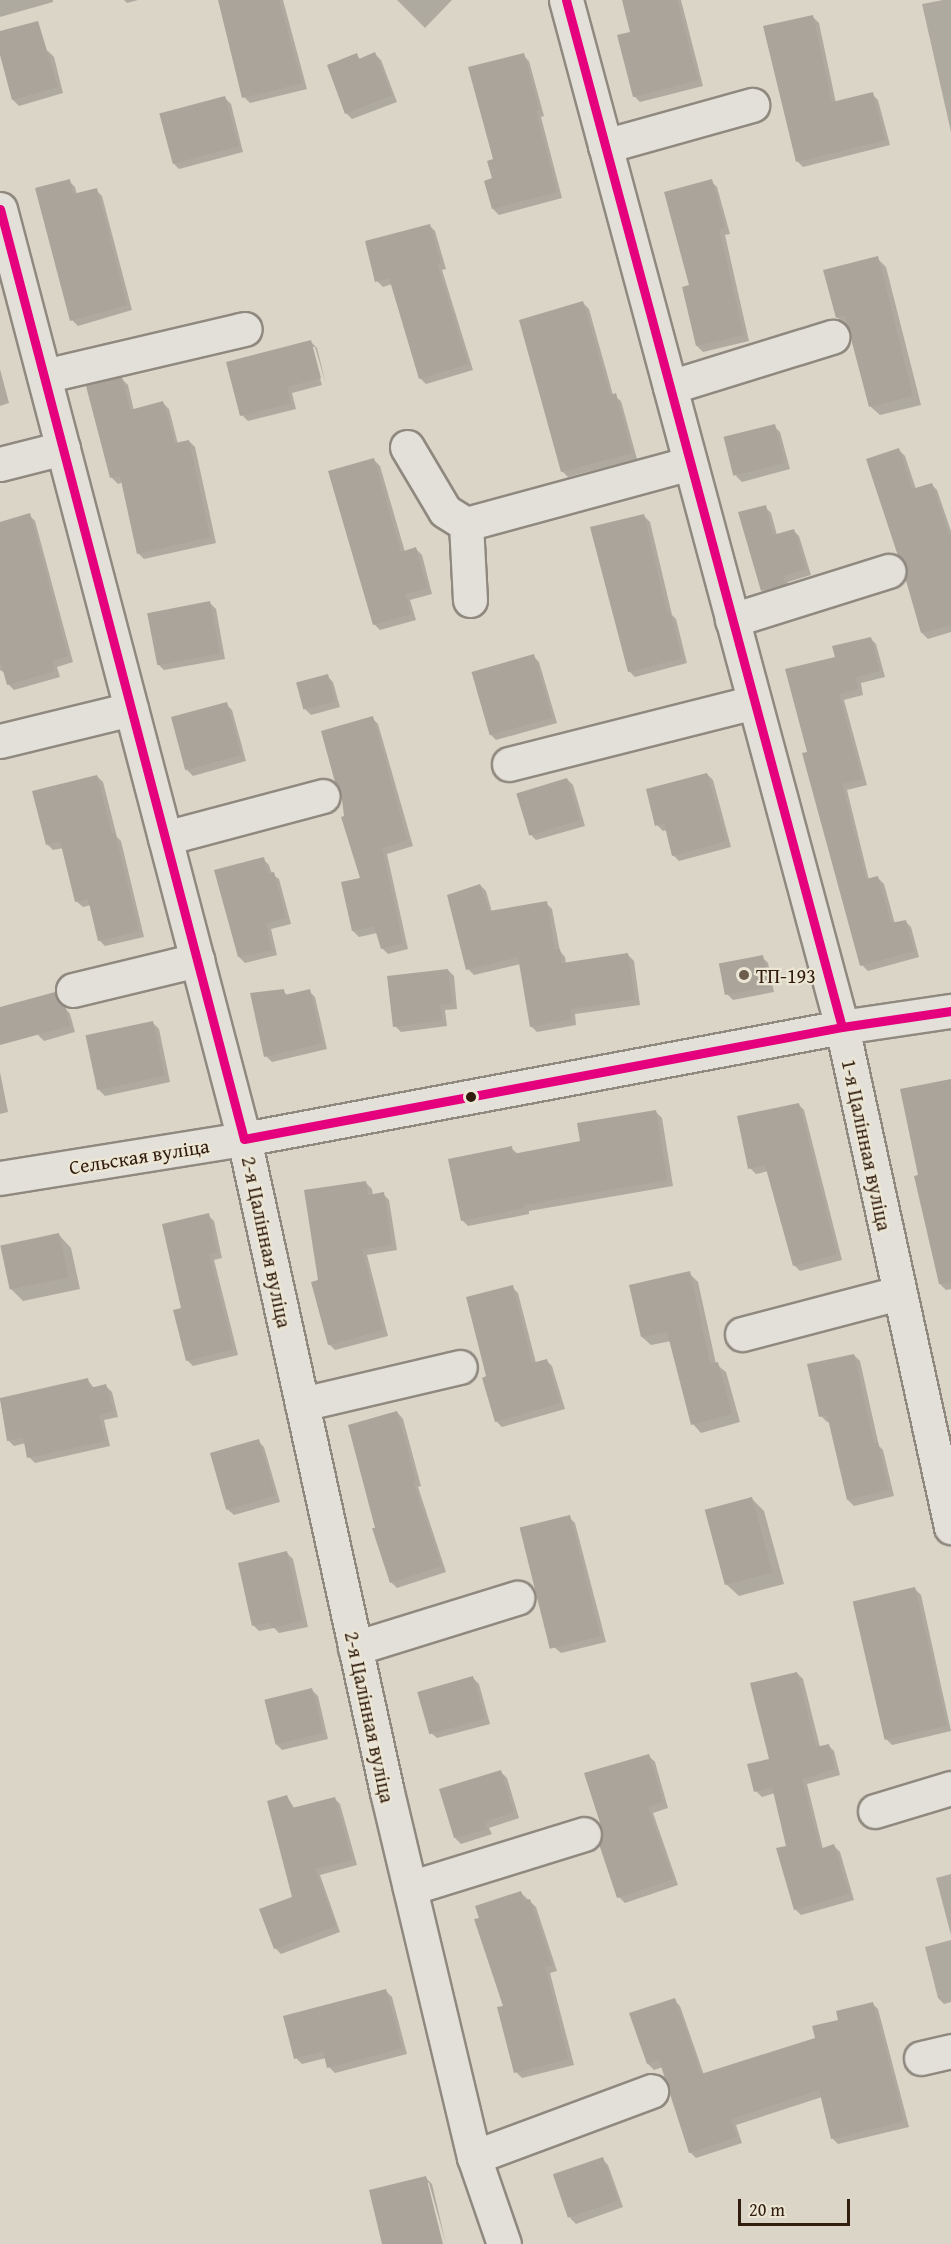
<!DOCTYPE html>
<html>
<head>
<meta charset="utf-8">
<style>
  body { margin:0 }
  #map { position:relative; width:951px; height:2244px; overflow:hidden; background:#dad5c7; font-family:"Gentium Book Plus",serif }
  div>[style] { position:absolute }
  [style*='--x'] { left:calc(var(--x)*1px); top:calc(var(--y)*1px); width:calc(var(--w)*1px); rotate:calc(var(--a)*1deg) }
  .shadow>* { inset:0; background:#0003 }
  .building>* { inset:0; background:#aaa49a; transform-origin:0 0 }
  .roads { filter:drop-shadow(2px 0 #8f8980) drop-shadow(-2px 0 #8f8980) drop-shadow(0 2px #8f8980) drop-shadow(0 -2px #8f8980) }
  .minor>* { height:33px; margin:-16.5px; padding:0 16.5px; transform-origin:16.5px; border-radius:16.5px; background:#e3e0d9 }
  .bus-1>* { height:9px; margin:-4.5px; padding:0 4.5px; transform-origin:4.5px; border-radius:4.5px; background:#e5007d }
  .dots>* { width:16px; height:16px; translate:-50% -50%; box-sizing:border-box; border:3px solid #ece6d5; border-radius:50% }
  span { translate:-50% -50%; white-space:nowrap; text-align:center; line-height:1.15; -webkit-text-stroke:4.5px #ece6d5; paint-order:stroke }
  .poi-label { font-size:20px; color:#311c0e }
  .left { translate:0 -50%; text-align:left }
  .street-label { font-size:20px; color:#311c0e }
  .scale { position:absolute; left:738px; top:2199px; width:112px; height:27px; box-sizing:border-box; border:3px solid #311c0e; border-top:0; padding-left:8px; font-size:18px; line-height:21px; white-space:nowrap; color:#311c0e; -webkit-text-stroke:4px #ece6d5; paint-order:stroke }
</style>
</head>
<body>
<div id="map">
  <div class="shadow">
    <div style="clip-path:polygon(0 0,53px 0,53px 2px,0 17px)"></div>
    <div style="clip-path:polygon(124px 0,138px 0,127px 3px)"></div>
    <div style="clip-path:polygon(219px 0,283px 0,307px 89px,250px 103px,244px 97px)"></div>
    <div style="clip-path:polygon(397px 0,452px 0,425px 28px)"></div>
    <div style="clip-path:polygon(623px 0,681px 0,703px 86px,640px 102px,634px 96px,632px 33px)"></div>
    <div style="clip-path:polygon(943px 0,951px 0,951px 132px,922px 4px)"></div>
    <div style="clip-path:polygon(813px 17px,819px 23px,836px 103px,872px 94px,878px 100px,890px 145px,803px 167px,797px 161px)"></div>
    <div style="clip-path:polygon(48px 51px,54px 57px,63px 93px,19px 106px,13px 100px,4px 64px)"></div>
    <div style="clip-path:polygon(375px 54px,381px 60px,397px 102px,352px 119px,346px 113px,356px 55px,361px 60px)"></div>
    <div style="clip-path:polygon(523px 55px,529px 61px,544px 116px,541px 117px,562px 198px,499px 215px,493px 209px,494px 160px)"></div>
    <div style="clip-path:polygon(225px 98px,231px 104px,243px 152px,179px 169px,173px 163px)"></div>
    <div style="clip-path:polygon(69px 181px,75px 187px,77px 195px,96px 190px,102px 196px,132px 310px,78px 326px,72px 320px)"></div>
    <div style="clip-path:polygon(711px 181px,717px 187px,730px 234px,725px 235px,749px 341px,703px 352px,697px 346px,691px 286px)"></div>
    <div style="clip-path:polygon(429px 225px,435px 231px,446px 269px,442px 270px,473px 370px,426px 384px,420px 378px,392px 284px,383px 287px,377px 281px)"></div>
    <div style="clip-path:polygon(877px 258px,886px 267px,921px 405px,880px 415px,871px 407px,849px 326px,846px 326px,838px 318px)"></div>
    <div style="clip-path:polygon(583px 303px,589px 309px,613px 395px,621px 401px,637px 459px,568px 477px,562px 471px)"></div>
    <div style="clip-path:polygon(311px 342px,317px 348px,326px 384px,315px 347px,311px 347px,322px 385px,292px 393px,296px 409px,248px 421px,242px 415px)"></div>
    <div style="clip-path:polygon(0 369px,9px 403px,0 406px)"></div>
    <div style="clip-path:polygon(122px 379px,128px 385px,134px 411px,163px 403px,169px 409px,178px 444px,189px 441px,195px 447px,216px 543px,144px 559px,138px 553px,123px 482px,118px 484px,112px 478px)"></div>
    <div style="clip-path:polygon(774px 426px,780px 432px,790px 469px,742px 482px,736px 476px)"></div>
    <div style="clip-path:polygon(899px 450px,905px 456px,916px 489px,931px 484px,937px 490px,951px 531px,951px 632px,928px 639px,922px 633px,908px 566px)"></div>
    <div style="clip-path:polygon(374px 460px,380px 466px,405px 552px,416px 549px,422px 555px,432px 594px,410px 600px,416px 620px,380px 630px,374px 624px)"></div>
    <div style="clip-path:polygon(765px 507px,771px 513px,777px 535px,793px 530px,799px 536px,811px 575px,788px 582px,790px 590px,769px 596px,763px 590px)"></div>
    <div style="clip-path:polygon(29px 515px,35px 521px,73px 662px,57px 667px,60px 677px,14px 690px,8px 684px,5px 673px,0 670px,0 523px)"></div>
    <div style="clip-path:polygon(644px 516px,650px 522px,672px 615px,676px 619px,687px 663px,635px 677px,629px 671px)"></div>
    <div style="clip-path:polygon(210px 603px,216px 609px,225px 659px,164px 670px,158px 664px)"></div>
    <div style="clip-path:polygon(870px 638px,876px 644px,885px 677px,861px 683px,863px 695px,844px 700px,867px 785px,847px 790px,869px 880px,878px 878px,884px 884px,895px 924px,905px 921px,911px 927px,919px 957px,868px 971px,862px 965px,808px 753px,837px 658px)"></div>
    <div style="clip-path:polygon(533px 656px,539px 662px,557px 723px,496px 740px,490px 734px)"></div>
    <div style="clip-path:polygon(327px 676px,333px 682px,340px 707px,311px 715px,305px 709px)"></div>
    <div style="clip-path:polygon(226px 704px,232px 710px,246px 761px,193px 776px,187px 770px)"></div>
    <div style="clip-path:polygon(372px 718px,378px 724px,413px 846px,387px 854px,408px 949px,388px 954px,382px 948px,377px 933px,359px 937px,353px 931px,343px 883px,362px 879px,343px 791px)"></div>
    <div style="clip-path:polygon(707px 774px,713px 780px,731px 847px,679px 861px,673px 855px,667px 830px,663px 831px,657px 825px)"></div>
    <div style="clip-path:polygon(97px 776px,103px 782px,117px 837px,121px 841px,144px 937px,105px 946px,99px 940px,91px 905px,83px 907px,76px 901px,64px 848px,53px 850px,47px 844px)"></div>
    <div style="clip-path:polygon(567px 779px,573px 785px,585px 826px,536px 840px,530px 834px)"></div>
    <div style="clip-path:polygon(263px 859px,269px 865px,272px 874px,279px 879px,291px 924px,271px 929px,277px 955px,245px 963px,239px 957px,216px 872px)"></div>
    <div style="clip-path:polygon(480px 885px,486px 891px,492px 912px,546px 903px,552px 909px,560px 951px,565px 957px,566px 964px,628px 955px,634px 961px,640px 1005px,575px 1014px,576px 1025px,537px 1032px,531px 1026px,521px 964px,474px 975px,468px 969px)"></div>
    <div style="clip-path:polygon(762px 957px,768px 963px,774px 992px,733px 1000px,727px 994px)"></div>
    <div style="clip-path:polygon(448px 970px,454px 976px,457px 1009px,445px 1010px,447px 1026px,401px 1032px,395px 1026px)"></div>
    <div style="clip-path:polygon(283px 991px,288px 996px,309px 991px,315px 997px,327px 1049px,272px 1062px,266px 1056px)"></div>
    <div style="clip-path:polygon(54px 994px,70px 1014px,75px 1032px,44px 1041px,38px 1035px)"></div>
    <div style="clip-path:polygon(153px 1023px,159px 1029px,170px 1082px,105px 1096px,99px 1090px)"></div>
    <div style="clip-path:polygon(0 1072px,8px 1112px,0 1114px)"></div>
    <div style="clip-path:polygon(951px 1082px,951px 1289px,946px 1290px,940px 1284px,916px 1177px,920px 1176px)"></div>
    <div style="clip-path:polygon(798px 1104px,804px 1110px,842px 1260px,800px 1271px,794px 1265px,769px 1171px,756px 1174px,750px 1168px)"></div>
    <div style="clip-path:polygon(656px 1112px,662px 1118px,673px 1186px,529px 1211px,529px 1214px,468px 1226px,462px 1220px,511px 1148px,518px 1154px,582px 1142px)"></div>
    <div style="clip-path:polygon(366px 1183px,372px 1189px,373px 1196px,383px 1194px,389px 1200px,397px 1250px,367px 1255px,388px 1336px,335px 1350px,329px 1344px,320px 1281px)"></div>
    <div style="clip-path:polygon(208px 1215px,214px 1221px,222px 1258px,214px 1260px,238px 1355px,193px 1366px,187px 1360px,183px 1309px)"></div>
    <div style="clip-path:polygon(59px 1235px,71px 1248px,80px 1289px,23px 1301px,10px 1288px)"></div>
    <div style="clip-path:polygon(689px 1273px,698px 1282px,716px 1364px,726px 1372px,740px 1422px,701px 1433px,693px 1424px,671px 1341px,651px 1345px,642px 1337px)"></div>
    <div style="clip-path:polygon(512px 1287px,518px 1293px,536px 1363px,546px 1360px,552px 1366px,565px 1409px,502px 1427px,496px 1421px,488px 1377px)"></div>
    <div style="clip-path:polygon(854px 1355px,860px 1361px,879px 1446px,883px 1450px,894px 1496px,854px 1506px,848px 1500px,830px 1422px,827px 1422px,821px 1416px)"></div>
    <div style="clip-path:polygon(87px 1379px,94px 1388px,106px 1386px,112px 1392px,118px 1417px,104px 1420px,110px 1446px,35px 1463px,29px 1457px,26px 1443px,14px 1446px,8px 1440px,0 1399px)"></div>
    <div style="clip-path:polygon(397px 1412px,403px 1419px,421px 1486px,418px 1487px,446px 1572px,397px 1588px,391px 1582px,377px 1529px)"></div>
    <div style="clip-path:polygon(258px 1441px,264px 1447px,280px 1502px,234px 1515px,227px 1509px)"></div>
    <div style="clip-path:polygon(751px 1498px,764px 1511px,784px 1584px,739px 1596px,726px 1584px,706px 1510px)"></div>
    <div style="clip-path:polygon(569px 1517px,575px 1523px,606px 1642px,561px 1653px,554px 1647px)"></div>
    <div style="clip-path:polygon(287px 1553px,293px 1559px,308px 1627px,279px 1633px,274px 1628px,259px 1631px,253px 1625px)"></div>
    <div style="clip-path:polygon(915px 1589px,921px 1595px,951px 1731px,892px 1745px,886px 1739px,854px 1602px)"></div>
    <div style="clip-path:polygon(797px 1673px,803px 1679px,820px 1747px,828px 1745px,834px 1751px,840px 1775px,807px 1784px,823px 1849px,834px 1846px,840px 1852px,854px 1900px,801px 1915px,795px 1909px,788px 1847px,775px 1793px,762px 1797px,756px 1791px,771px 1760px)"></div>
    <div style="clip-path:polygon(473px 1678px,479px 1684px,490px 1724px,437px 1738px,430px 1732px)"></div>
    <div style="clip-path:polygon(311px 1689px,318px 1696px,328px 1739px,282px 1750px,276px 1744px)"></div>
    <div style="clip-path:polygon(649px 1756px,655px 1762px,668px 1808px,653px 1813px,678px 1885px,625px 1903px,619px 1897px)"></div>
    <div style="clip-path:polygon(501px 1772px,507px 1778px,519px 1818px,489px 1828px,492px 1834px,461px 1844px,455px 1838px)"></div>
    <div style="clip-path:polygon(287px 1797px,295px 1809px,334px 1798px,340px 1804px,357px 1865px,320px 1875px,340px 1932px,281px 1954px,275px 1948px,294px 1898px)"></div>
    <div style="clip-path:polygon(951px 1874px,951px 1935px,936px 1878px)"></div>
    <div style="clip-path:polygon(520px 1892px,536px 1907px,557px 1971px,550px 1973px,574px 2065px,522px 2078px,516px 2072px,504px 2007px)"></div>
    <div style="clip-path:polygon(951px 1940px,951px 2002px,944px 2004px,938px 1998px,925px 1947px)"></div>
    <div style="clip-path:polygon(386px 1991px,392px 1997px,407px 2054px,335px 2073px,329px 2067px,326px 2058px,302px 2064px,296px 2058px)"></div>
    <div style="clip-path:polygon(674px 2000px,680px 2006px,704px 2075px,817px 2039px,872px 2003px,878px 2009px,909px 2127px,838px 2144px,832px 2138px,822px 2097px,736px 2125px,742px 2143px,696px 2158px,690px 2152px,663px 2067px,654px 2070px,648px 2064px)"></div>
    <div style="clip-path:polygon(602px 2159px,608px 2165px,623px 2207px,576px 2224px,570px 2218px)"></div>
    <div style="clip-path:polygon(426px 2178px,432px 2184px,446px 2244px,429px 2183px,426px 2183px,441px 2244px,384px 2244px)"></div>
  </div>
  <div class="building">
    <div style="clip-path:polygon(218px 0,279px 0,302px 83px,242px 98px)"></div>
    <div style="clip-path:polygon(622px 0,677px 0,698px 80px,633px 97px,617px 35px,630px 32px)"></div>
    <div style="clip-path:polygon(813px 15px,832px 102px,873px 92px,885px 140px,796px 162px,763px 26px)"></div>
    <div style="clip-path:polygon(38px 21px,58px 87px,12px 100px,0 55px,0 31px)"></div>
    <div style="clip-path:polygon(375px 52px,392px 95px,345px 114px,327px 65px,357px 53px,359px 59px)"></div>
    <div style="clip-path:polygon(524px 53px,539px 110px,536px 111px,557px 192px,492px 209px,484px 181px,492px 178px,487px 161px,493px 159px,468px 67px)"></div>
    <div style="left:225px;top:96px;width:52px;height:68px;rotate:75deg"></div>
    <div style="clip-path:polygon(70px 179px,73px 194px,97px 188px,127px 305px,70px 321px,35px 188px)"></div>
    <div style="clip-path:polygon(712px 179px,725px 228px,719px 229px,744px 335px,696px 346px,682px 287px,689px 285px,664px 192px)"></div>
    <div style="clip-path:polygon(430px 224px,441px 264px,437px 264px,468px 364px,419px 379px,389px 278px,375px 282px,365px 241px)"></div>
    <div style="clip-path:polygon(878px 256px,913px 396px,869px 407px,845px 316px,836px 318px,823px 270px)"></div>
    <div style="clip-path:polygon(583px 301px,610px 395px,616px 393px,632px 453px,561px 472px,519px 320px)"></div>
    <div style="clip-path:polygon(311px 340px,321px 378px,287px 387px,291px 403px,240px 416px,226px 362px)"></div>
    <div style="clip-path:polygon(122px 377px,130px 410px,163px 401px,175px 443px,189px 440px,210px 537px,137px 554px,120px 476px,110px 478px,86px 386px)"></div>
    <div style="left:775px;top:424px;width:40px;height:53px;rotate:76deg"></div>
    <div style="clip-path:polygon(899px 448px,912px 489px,932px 483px,951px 540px,951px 625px,921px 633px,905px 577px,906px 565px,898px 556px,866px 459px)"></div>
    <div style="clip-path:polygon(374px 458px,401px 552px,416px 547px,427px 588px,405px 594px,411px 614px,373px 625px,328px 471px)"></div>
    <div style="clip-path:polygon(766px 505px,773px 535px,794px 529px,806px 569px,783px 576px,785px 584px,761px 591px,738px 512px)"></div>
    <div style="clip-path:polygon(30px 513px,68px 656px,52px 661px,55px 671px,7px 685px,0 660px,0 522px)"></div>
    <div style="clip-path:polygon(644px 514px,667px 612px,670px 612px,682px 658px,628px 672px,590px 527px)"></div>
    <div style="left:210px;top:601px;width:53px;height:64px;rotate:79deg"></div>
    <div style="clip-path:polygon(871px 637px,880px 671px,856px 677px,858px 689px,839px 694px,862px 779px,842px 784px,866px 879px,878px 876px,891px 923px,906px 920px,914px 951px,860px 966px,802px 753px,807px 752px,785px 669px,835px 657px,832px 646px)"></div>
    <div style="left:534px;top:654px;width:66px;height:65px;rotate:74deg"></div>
    <div style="left:328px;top:674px;width:28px;height:33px;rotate:75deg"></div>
    <div style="left:227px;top:702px;width:55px;height:58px;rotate:75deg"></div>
    <div style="clip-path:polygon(373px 716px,407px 840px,382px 848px,403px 943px,381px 949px,374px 926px,352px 931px,341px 882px,360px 878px,341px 817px,344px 816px,341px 792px,335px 782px,321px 731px)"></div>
    <div style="clip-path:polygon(707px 773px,726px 841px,672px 856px,664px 823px,655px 826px,646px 789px)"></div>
    <div style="clip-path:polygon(97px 775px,112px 834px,115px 833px,139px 931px,98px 941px,88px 899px,75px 902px,60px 841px,46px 845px,32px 791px)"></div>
    <div style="left:567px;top:778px;width:44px;height:53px;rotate:73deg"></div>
    <div style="clip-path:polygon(264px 857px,268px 873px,274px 872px,286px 918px,266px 923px,272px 950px,238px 957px,214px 870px)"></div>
    <div style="clip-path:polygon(480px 884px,489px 911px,547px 901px,555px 950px,560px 949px,562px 963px,628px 953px,635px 999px,570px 1009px,571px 1019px,530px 1027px,518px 957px,466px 970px,447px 895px)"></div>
    <div style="left:763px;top:955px;width:32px;height:45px;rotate:79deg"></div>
    <div style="clip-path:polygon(448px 969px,452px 1003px,440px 1004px,442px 1020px,393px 1027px,387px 976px)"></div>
    <div style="clip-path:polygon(284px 989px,285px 995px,310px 989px,322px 1043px,264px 1057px,250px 993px)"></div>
    <div style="clip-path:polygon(55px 992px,59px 1002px,65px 1006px,70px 1026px,0 1045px,0 1007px)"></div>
    <div style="left:153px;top:1021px;width:56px;height:69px;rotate:78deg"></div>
    <div style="clip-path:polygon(951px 1079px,951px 1282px,939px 1284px,914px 1176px,918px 1175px,900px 1089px)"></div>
    <div style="clip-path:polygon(799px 1103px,837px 1254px,793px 1266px,765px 1165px,748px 1169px,737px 1116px)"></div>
    <div style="clip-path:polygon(656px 1110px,667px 1180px,524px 1205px,524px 1208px,461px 1221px,448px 1159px,512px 1146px,513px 1154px,580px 1141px,577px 1123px)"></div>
    <div style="clip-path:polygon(366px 1181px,368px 1195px,384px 1192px,392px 1245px,362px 1249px,383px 1330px,328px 1345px,311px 1282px,318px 1280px,304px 1190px)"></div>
    <div style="clip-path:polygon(209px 1213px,217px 1252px,209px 1254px,233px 1349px,186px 1361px,173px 1310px,181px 1308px,162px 1224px)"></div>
    <div style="left:59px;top:1233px;width:45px;height:60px;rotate:78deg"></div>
    <div style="clip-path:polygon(690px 1271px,710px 1364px,718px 1362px,732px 1414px,691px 1425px,667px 1332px,641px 1337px,629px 1285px)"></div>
    <div style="clip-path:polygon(513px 1285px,532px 1363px,547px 1359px,560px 1403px,495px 1422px,482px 1378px,486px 1376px,466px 1297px)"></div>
    <div style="clip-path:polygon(854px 1354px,874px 1443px,878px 1443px,889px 1490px,847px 1500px,827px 1415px,819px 1417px,807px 1364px)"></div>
    <div style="clip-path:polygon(88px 1378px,90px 1388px,106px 1384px,113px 1411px,99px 1415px,105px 1441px,27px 1458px,23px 1437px,7px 1441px,0 1398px)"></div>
    <div style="clip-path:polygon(397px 1411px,416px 1481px,413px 1481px,441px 1566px,390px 1583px,372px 1528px,375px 1528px,348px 1425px)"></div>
    <div style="left:259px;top:1439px;width:59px;height:51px;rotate:74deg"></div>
    <div style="left:752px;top:1497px;width:78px;height:49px;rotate:75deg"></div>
    <div style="left:570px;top:1515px;width:125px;height:52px;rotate:76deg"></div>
    <div style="clip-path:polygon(287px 1551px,302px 1621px,272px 1628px,270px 1622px,252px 1626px,238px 1563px)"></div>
    <div style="left:915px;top:1587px;width:142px;height:64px;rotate:77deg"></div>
    <div style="clip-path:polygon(797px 1672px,816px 1747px,829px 1744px,835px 1769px,802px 1779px,820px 1849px,834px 1844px,849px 1894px,794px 1910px,776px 1848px,786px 1846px,772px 1787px,754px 1792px,747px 1764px,769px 1759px,750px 1683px)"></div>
    <div style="left:473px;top:1676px;width:44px;height:58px;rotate:74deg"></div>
    <div style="left:312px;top:1688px;width:46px;height:49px;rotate:76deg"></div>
    <div style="clip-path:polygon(649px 1754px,663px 1802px,648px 1807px,673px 1879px,617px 1898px,599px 1844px,603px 1837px,602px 1829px,584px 1773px)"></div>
    <div style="clip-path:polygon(501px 1770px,514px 1812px,484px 1822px,487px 1829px,454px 1838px,439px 1789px)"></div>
    <div style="clip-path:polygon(287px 1795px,292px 1808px,335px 1797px,352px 1860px,315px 1869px,336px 1926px,274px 1949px,259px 1909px,292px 1897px,267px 1801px)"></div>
    <div style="clip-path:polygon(521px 1891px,524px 1901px,530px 1899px,552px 1965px,545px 1967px,568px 2059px,514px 2073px,497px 2007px,503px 2006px,474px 1919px,479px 1918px,475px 1906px)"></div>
    <div style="clip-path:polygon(386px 1989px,402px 2048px,327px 2068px,323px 2051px,294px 2059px,283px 2016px)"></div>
    <div style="clip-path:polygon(675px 1998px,701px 2074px,815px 2038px,812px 2026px,838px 2020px,836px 2011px,873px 2002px,904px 2121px,831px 2139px,819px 2090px,731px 2119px,737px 2137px,689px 2153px,659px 2060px,647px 2064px,629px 2013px)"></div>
    <div style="left:603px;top:2157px;width:46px;height:53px;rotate:71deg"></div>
    <div style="clip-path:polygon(426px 2176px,443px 2244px,382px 2244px,369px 2190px)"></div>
  </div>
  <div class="roads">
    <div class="minor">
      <div style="--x:566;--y:0;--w:1063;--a:74.96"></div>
      <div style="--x:842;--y:1027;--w:512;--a:77.7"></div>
      <div style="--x:605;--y:146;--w:153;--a:-15.6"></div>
      <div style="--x:0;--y:209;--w:961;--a:75.3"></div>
      <div style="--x:244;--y:1139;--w:668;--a:77.65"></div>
      <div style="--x:387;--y:1792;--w:375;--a:76.6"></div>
      <div style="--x:474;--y:2157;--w:92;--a:71"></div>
      <div style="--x:44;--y:376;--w:206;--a:-13.2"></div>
      <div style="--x:670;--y:387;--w:170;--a:-17.2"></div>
      <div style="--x:407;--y:447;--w:74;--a:59.3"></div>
      <div style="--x:445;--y:511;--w:25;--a:32"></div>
      <div style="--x:0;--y:464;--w:65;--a:-14.3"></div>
      <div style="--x:470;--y:600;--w:76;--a:-93"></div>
      <div style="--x:466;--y:524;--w:232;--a:-15.2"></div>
      <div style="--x:732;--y:620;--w:164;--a:-17.4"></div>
      <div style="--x:0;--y:741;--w:135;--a:-13.7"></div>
      <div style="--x:509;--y:764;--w:253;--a:-14.2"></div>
      <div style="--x:165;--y:838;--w:163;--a:-14.9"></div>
      <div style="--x:73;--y:990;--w:128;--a:-13.6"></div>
      <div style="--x:0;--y:1178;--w:247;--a:-9.1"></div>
      <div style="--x:244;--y:1139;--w:608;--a:-10.61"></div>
      <div style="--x:842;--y:1027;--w:110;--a:-8.4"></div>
      <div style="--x:742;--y:1334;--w:161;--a:-14.7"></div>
      <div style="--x:302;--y:1404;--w:162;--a:-13.2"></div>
      <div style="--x:355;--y:1648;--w:170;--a:-17.2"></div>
      <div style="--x:875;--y:1811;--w:79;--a:-16.8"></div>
      <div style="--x:410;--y:1888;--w:182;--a:-17.2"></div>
      <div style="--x:921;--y:2058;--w:31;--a:-13"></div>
      <div style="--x:474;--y:2157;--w:189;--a:-20.4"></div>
    </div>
  </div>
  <div class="bus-1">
    <div style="--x:566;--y:0;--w:1063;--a:74.96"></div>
    <div style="--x:0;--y:209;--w:961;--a:75.3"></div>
    <div style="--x:244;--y:1139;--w:608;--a:-10.61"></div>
    <div style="--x:842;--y:1027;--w:110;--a:-8.4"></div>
  </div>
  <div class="dots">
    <div style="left:744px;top:975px;background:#6c5d4f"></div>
    <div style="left:471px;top:1097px;background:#311c0e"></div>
  </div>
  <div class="poi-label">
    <span class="left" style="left:756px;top:975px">ТП-193</span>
  </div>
  <div class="street-label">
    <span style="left:867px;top:1145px;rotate:78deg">1-я Цалінная вуліца</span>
    <span style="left:139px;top:1156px;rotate:-9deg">Сельская вуліца</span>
    <span style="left:267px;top:1242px;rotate:78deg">2-я Цалінная вуліца</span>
    <span style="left:370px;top:1717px;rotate:78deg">2-я Цалінная вуліца</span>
  </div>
  <div class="scale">20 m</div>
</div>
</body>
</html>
